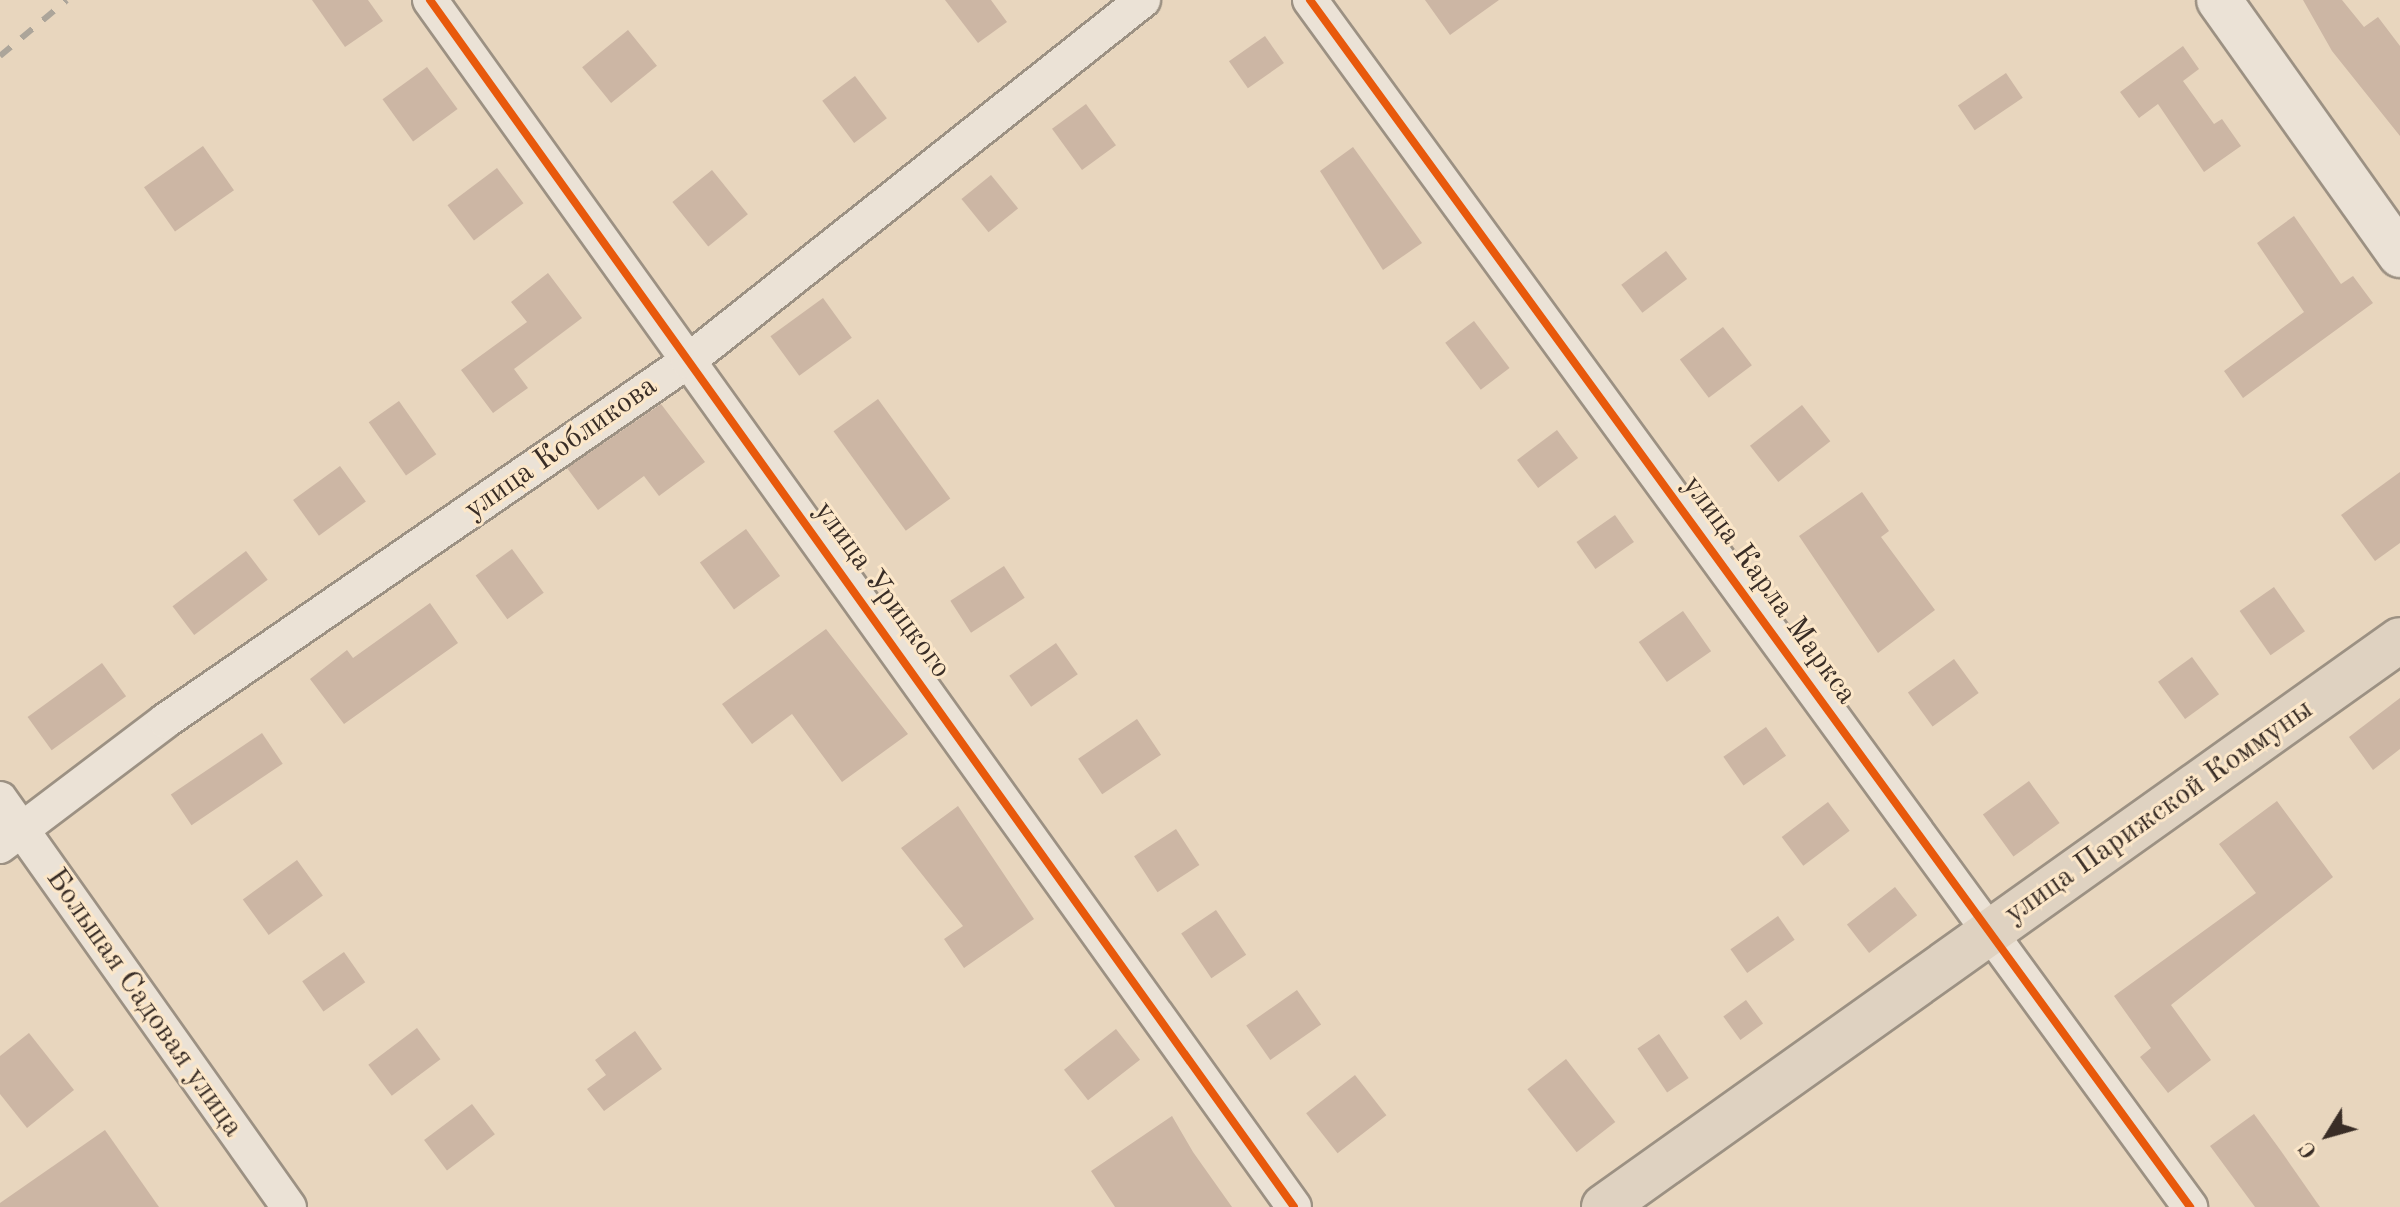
<!DOCTYPE html>
<html>
<head>
<meta charset="utf-8">
<style>
  body { margin:0 }
  #map { position:relative; width:2400px; height:1207px; overflow:hidden; background:#e8d6be; font-family:"Old Standard TT",serif }
  div>[style] { position:absolute }
  [style*='--x'] { left:calc(var(--x)*1px); top:calc(var(--y)*1px); width:calc(var(--w)*1px); rotate:calc(var(--a)*1deg) }
  .building>* { inset:0; background:#ccb6a4; transform-origin:0 0 }
  .roads { filter:drop-shadow(2px 0 #9c9183) drop-shadow(-2px 0 #9c9183) drop-shadow(0 2px #9c9183) drop-shadow(0 -2px #9c9183) }
  .street>* { height:34px; margin:-17px; padding:0 17px; transform-origin:17px; border-radius:17px; background:#ebe2d6 }
  .secondary>* { height:44px; margin:-22px; padding:0 22px; transform-origin:22px; border-radius:22px; background:#ebe2d6 }
  .highway>* { height:44px; margin:-22px; padding:0 22px; transform-origin:22px; border-radius:22px; background:#dfd2c1 }
  .rail>* { height:6px; margin-top:-3px; transform-origin:0; background:repeating-linear-gradient(90deg,#aca59a 0 14px,transparent 0 28px) }
  .cycleway>* { height:8px; margin:-4px; padding:0 4px; transform-origin:4px; border-radius:4px; background:#e8590c }
  span { translate:-50% -50%; white-space:nowrap; text-align:center; line-height:1.15; -webkit-text-stroke:6px #fce7c9; paint-order:stroke }
  .street-label { font-size:30px; color:#392d26 }
  .north { position:absolute; left:2288px; top:1095px; width:80px; height:80px; -webkit-text-stroke:6px #fce7c9; paint-order:stroke; rotate:233deg; font-size:22px; font-weight:700; line-height:32px; text-align:center; color:#392d26 }
  .north::after { content:''; display:block; margin:auto; width:28px; height:36px; background:#392d26; clip-path:polygon(50% 0,100% 100%,50% 72%,0 100%) }
</style>
</head>
<body>
<div id="map">
  <div class="building">
    <div style="clip-path:polygon(312px 0,368px 0,383px 21px,345px 47px)"></div>
    <div style="clip-path:polygon(945px 0,991px 0,1007px 22px,978px 43px)"></div>
    <div style="clip-path:polygon(1425px 0,1499px 0,1450px 35px)"></div>
    <div style="clip-path:polygon(2303px 0,2342px 0,2364px 27px,2378px 17px,2400px 46px,2400px 136px,2332px 51px)"></div>
    <div style="left:628px;top:30px;width:46px;height:59px;rotate:51deg"></div>
    <div style="left:1265px;top:36px;width:33px;height:44px;rotate:55deg"></div>
    <div style="clip-path:polygon(2183px 46px,2199px 69px,2183px 81px,2214px 124px,2222px 119px,2241px 146px,2204px 172px,2158px 104px,2139px 118px,2120px 92px)"></div>
    <div style="left:427px;top:67px;width:52px;height:55px;rotate:54deg"></div>
    <div style="left:2006px;top:73px;width:30px;height:58px;rotate:56deg"></div>
    <div style="left:855px;top:76px;width:53px;height:41px;rotate:53deg"></div>
    <div style="left:1086px;top:104px;width:51px;height:42px;rotate:54deg"></div>
    <div style="left:203px;top:146px;width:54px;height:72px;rotate:55deg"></div>
    <div style="clip-path:polygon(1353px 147px,1422px 243px,1383px 270px,1320px 171px)"></div>
    <div style="left:497px;top:168px;width:44px;height:62px;rotate:53deg"></div>
    <div style="left:712px;top:170px;width:57px;height:51px;rotate:51deg"></div>
    <div style="left:991px;top:175px;width:43px;height:38px;rotate:51deg"></div>
    <div style="clip-path:polygon(2294px 216px,2341px 284px,2353px 276px,2373px 303px,2243px 398px,2224px 371px,2304px 312px,2257px 243px)"></div>
    <div style="left:1666px;top:251px;width:35px;height:56px;rotate:53deg"></div>
    <div style="clip-path:polygon(548px 273px,582px 318px,514px 369px,528px 388px,493px 413px,461px 370px,527px 322px,511px 302px)"></div>
    <div style="left:823px;top:298px;width:49px;height:65px;rotate:54deg"></div>
    <div style="left:1474px;top:321px;width:59px;height:36px;rotate:53deg"></div>
    <div style="left:1723px;top:327px;width:48px;height:54px;rotate:53deg"></div>
    <div style="left:878px;top:399px;width:123px;height:55px;rotate:54deg"></div>
    <div style="left:399px;top:401px;width:65px;height:37px;rotate:55deg"></div>
    <div style="clip-path:polygon(661px 404px,705px 462px,659px 496px,644px 476px,598px 510px,567px 468px)"></div>
    <div style="left:1802px;top:405px;width:46px;height:66px;rotate:52deg"></div>
    <div style="left:1557px;top:430px;width:35px;height:50px;rotate:53deg"></div>
    <div style="left:340px;top:466px;width:44px;height:58px;rotate:54deg"></div>
    <div style="clip-path:polygon(2400px 472px,2400px 543px,2375px 561px,2341px 515px)"></div>
    <div style="clip-path:polygon(1862px 492px,1889px 531px,1881px 537px,1935px 610px,1878px 653px,1799px 536px)"></div>
    <div style="left:1615px;top:515px;width:33px;height:47px;rotate:55deg"></div>
    <div style="left:746px;top:529px;width:58px;height:57px;rotate:54deg"></div>
    <div style="left:512px;top:549px;width:54px;height:45px;rotate:54deg"></div>
    <div style="left:246px;top:551px;width:36px;height:92px;rotate:53deg"></div>
    <div style="left:1004px;top:566px;width:38px;height:64px;rotate:57deg"></div>
    <div style="left:2274px;top:587px;width:54px;height:42px;rotate:55deg"></div>
    <div style="clip-path:polygon(430px 603px,458px 643px,344px 724px,310px 679px,347px 650px,353px 658px)"></div>
    <div style="left:1683px;top:611px;width:49px;height:54px;rotate:55deg"></div>
    <div style="clip-path:polygon(826px 629px,908px 734px,842px 782px,792px 714px,752px 744px,722px 704px)"></div>
    <div style="left:1056px;top:643px;width:38px;height:57px;rotate:55deg"></div>
    <div style="left:2192px;top:657px;width:46px;height:42px;rotate:54deg"></div>
    <div style="left:1954px;top:659px;width:42px;height:57px;rotate:54deg"></div>
    <div style="left:102px;top:663px;width:41px;height:92px;rotate:54deg"></div>
    <div style="clip-path:polygon(2400px 698px,2400px 749px,2373px 770px,2349px 737px)"></div>
    <div style="left:1137px;top:719px;width:43px;height:71px;rotate:56deg"></div>
    <div style="left:1766px;top:727px;width:35px;height:52px;rotate:55deg"></div>
    <div style="left:262px;top:733px;width:37px;height:110px;rotate:56deg"></div>
    <div style="left:2029px;top:781px;width:52px;height:57px;rotate:54deg"></div>
    <div style="clip-path:polygon(2277px 801px,2333px 877px,2171px 1005px,2211px 1060px,2168px 1093px,2140px 1057px,2151px 1048px,2114px 996px,2256px 893px,2219px 844px)"></div>
    <div style="left:1828px;top:802px;width:36px;height:58px;rotate:53deg"></div>
    <div style="clip-path:polygon(958px 806px,1034px 919px,964px 968px,944px 939px,963px 926px,901px 848px)"></div>
    <div style="left:1176px;top:829px;width:43px;height:50px;rotate:57deg"></div>
    <div style="left:297px;top:860px;width:44px;height:67px;rotate:54deg"></div>
    <div style="left:1895px;top:887px;width:36px;height:61px;rotate:52deg"></div>
    <div style="left:1216px;top:910px;width:54px;height:42px;rotate:56deg"></div>
    <div style="left:1778px;top:916px;width:29px;height:58px;rotate:55deg"></div>
    <div style="left:344px;top:952px;width:37px;height:51px;rotate:55deg"></div>
    <div style="left:1297px;top:990px;width:42px;height:62px;rotate:55deg"></div>
    <div style="left:1746px;top:1000px;width:29px;height:28px;rotate:54deg"></div>
    <div style="left:417px;top:1028px;width:39px;height:61px;rotate:53deg"></div>
    <div style="left:1116px;top:1029px;width:39px;height:66px;rotate:52deg"></div>
    <div style="clip-path:polygon(635px 1031px,662px 1069px,604px 1111px,587px 1089px,606px 1075px,595px 1060px)"></div>
    <div style="clip-path:polygon(29px 1033px,74px 1090px,27px 1128px,0 1094px,0 1056px)"></div>
    <div style="left:1659px;top:1034px;width:53px;height:26px;rotate:56deg"></div>
    <div style="left:1566px;top:1059px;width:80px;height:49px;rotate:52deg"></div>
    <div style="left:1355px;top:1075px;width:51px;height:62px;rotate:52deg"></div>
    <div style="left:472px;top:1104px;width:38px;height:60px;rotate:53deg"></div>
    <div style="clip-path:polygon(2254px 1114px,2281px 1151px,2320px 1207px,2255px 1207px,2210px 1146px)"></div>
    <div style="clip-path:polygon(1172px 1116px,1193px 1152px,1232px 1207px,1115px 1207px,1091px 1171px)"></div>
    <div style="clip-path:polygon(105px 1130px,159px 1207px,0 1207px,0 1203px)"></div>
  </div>
  <div class="roads">
    <div class="street">
      <div style="--x:430;--y:0;--w:1484;--a:54.4"></div>
      <div style="--x:1310;--y:0;--w:1494;--a:53.9"></div>
      <div style="--x:0;--y:799;--w:500;--a:54.7"></div>
      <div style="--x:0;--y:846;--w:207;--a:-37.1"></div>
      <div style="--x:165;--y:721;--w:635;--a:-34.54"></div>
      <div style="--x:688;--y:361;--w:581;--a:-38.43"></div>
    </div>
    <div class="secondary">
      <div style="--x:2219;--y:0;--w:313;--a:54.6"></div>
    </div>
    <div class="highway">
      <div style="--x:1604;--y:1207;--w:977;--a:-35.46"></div>
    </div>
  </div>
  <div class="rail">
    <div style="--x:0;--y:56;--w:87;--a:-39.9"></div>
  </div>
  <div class="cycleway">
    <div style="--x:430;--y:0;--w:1484;--a:54.4"></div>
    <div style="--x:1310;--y:0;--w:1494;--a:53.9"></div>
  </div>
  <div class="street-label">
    <span style="left:561px;top:448px;rotate:-35deg">улица Кобликова</span>
    <span style="left:882px;top:590px;rotate:54deg">улица Урицкого</span>
    <span style="left:1769px;top:590px;rotate:54deg">улица Карла Маркса</span>
    <span style="left:2159px;top:812px;rotate:-35deg">улица Парижской Коммуны</span>
    <span style="left:144px;top:1003px;rotate:55deg">Большая Садовая улица</span>
  </div>
  <div class="north">С</div>
</div>
</body>
</html>
